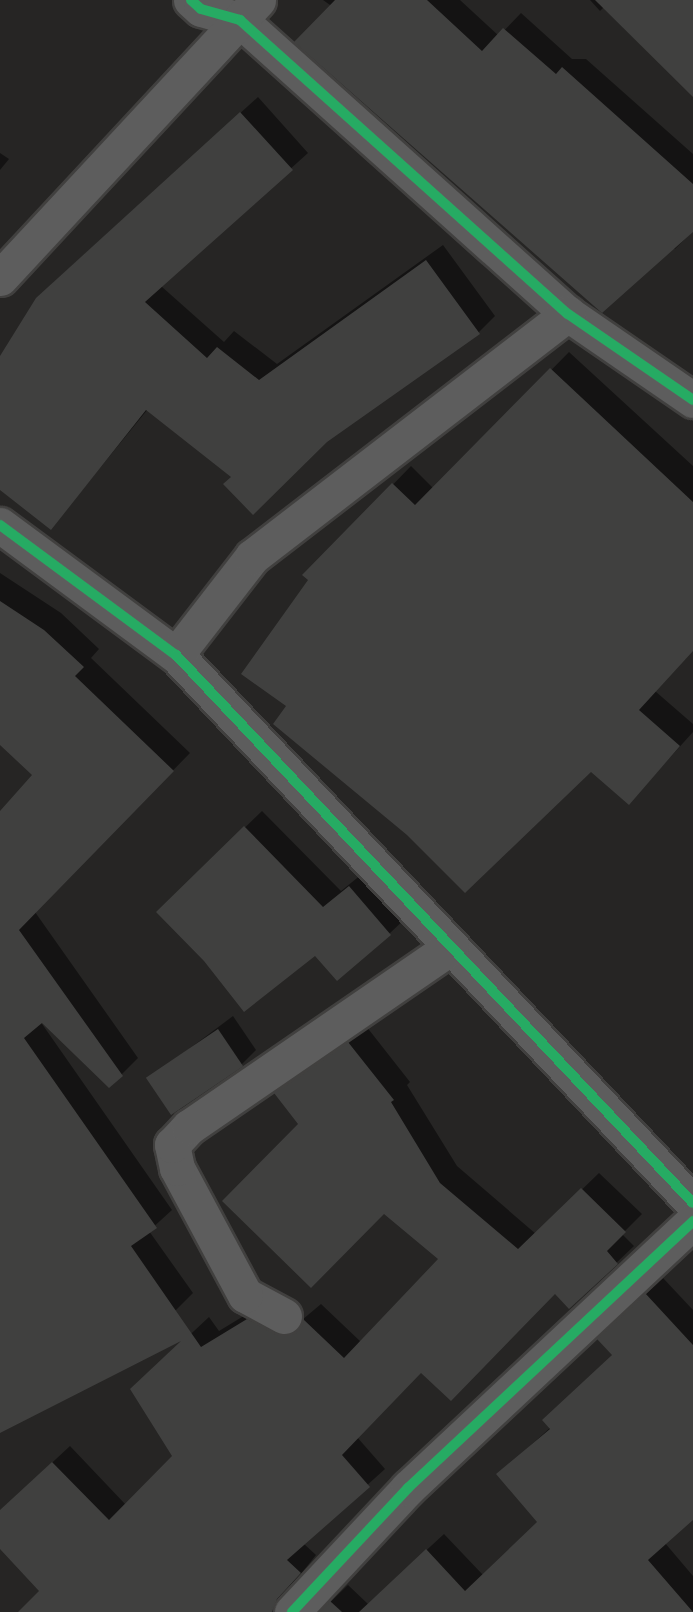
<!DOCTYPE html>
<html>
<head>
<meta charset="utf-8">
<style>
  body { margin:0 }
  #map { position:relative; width:693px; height:1612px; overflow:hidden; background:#262524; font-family:Helvetica,sans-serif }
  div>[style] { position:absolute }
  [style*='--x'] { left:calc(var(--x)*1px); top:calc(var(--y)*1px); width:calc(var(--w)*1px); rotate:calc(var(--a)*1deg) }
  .shadow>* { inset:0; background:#0007 }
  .building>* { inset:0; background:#40403f; transform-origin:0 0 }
  .roads { filter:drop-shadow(2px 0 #41403f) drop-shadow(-2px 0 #41403f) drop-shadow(0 2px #41403f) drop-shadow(0 -2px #41403f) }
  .street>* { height:35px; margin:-17.5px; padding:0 17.5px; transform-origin:17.5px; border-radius:17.5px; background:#5d5d5d }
  .cycleway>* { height:10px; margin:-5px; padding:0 5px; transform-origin:5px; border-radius:5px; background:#26ab63 }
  span { translate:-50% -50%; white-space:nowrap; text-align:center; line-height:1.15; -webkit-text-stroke:7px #0f0e0d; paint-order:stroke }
</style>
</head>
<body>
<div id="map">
  <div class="shadow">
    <div style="clip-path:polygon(323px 0,460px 0,499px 36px,521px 13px,572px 59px,586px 59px,693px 154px,693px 231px,675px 249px)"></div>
    <div style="clip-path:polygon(590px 0,693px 0,693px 95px,604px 7px,600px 11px)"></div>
    <div style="clip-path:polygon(258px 97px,308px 153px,161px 286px,224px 342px,234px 331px,277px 364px,443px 245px,495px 316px,478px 333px,233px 477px,148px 409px,51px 528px,0 488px,0 359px,54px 282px)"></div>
    <div style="clip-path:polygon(0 153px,9px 159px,0 170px)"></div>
    <div style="clip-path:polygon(569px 352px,693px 466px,693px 650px,655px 691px,693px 724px,693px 732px,629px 803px,591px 770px,289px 706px,310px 580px,305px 575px,411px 466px,434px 489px)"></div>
    <div style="clip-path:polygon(0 573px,61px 613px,99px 649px,91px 658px,190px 753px,35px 912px,138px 1058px,121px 1075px,40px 1021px,172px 1210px,149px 1231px,193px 1293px,176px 1310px,0 1428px,0 813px,35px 775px,0 743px)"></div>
    <div style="clip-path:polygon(262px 811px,341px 891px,367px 870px,407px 917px,389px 934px,315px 954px,158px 912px)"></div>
    <div style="clip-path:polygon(233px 1016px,256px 1050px,242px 1064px,149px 1079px)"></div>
    <div style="clip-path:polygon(366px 1026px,410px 1082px,407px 1085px,457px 1166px,536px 1234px,599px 1173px,642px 1214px,622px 1234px,634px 1246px,570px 1307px,556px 1292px,421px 1371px,357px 1437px,385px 1469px,303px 1543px,316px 1555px,289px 1589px,295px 1611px,302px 1612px,32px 1612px,42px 1591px,0 1546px,0 1511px,70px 1446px,126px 1505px,174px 1456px,149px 1373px,209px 1317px,219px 1331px,265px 1303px,302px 1320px,321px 1304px,361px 1342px,440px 1259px,301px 1124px,276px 1093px)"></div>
    <div style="clip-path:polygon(663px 1278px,693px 1310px,693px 1517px,665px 1543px,693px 1576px,693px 1612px,320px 1612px,348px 1585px,368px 1604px,444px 1534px,483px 1575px,539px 1522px,499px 1474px,551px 1427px,613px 1354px,616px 1322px)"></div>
  </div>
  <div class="building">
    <div style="clip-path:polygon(335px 0,427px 0,482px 51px,503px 28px,556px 74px,562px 67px,693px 184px,693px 232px,602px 313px,294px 42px)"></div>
    <div style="clip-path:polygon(595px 0,693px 0,693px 97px)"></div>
    <div style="clip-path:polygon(240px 112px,293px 170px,145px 302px,207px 358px,217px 347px,259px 380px,426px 260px,480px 334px,327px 442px,253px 515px,223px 484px,231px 477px,146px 410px,51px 530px,0 490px,0 356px,36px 298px)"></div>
    <div style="clip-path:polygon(550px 368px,693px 502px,693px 651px,639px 710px,680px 746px,629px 805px,591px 772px,465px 893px,407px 835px,273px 724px,286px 706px,241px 674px,308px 580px,302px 575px,392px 483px,415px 505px)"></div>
    <div style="clip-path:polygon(0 601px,44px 630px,84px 667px,75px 676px,174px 771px,19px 930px,123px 1076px,109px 1088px,42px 1023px,24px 1038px,157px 1228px,131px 1246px,201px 1347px,247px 1319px,284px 1336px,295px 1333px,303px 1319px,344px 1358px,438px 1259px,384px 1214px,311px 1288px,222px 1201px,298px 1124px,274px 1093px,348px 1042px,394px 1100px,391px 1102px,440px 1183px,518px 1249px,581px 1188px,626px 1232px,607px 1251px,618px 1264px,569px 1309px,555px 1294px,451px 1401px,421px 1373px,342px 1455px,370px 1487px,287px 1560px,301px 1573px,277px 1599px,272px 1612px,18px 1612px,39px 1591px,0 1549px,0 1510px,52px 1462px,109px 1520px,172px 1456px,130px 1389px,181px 1341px,0 1433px,0 811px,32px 775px,0 745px)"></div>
    <div style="clip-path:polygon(244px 826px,323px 907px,349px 886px,391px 935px,337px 981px,315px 956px,244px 1012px,204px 961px,156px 912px)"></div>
    <div style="left:218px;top:1029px;width:45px;height:87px;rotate:56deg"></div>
    <div style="clip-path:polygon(645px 1293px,693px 1345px,693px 1520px,648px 1560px,693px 1612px,359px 1612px,426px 1549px,465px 1591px,537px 1522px,496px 1474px,550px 1429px,542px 1420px,612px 1355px,597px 1339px)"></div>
    <div style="clip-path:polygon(330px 1601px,342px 1612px,320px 1612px)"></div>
  </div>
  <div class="roads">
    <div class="street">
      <div style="--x:191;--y:0;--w:13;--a:42"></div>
      <div style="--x:201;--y:9;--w:41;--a:15.8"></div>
      <div style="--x:240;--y:20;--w:440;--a:41.9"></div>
      <div style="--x:568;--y:314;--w:152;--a:34.5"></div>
      <div style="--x:0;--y:278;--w:379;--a:-47.1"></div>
      <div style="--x:0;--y:525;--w:219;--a:36.5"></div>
      <div style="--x:176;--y:655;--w:753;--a:46.67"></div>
      <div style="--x:176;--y:655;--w:124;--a:-52.2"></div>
      <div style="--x:252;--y:557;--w:399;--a:-37.6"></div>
      <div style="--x:284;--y:1316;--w:44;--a:-151.7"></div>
      <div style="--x:245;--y:1295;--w:144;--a:-118.2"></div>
      <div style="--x:177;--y:1168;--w:24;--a:-102"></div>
      <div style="--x:172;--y:1145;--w:25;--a:-47"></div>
      <div style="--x:189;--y:1127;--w:318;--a:-34.5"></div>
      <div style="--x:292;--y:1612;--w:170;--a:-46.9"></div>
      <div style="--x:408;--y:1488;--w:391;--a:-43.1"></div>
    </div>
  </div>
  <div class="cycleway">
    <div style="--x:191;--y:0;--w:13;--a:42"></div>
    <div style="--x:201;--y:9;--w:41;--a:15.8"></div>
    <div style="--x:240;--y:20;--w:440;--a:41.9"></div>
    <div style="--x:568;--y:314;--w:152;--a:34.5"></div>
    <div style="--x:0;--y:525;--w:219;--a:36.5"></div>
    <div style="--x:176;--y:655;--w:753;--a:46.67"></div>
    <div style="--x:292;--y:1612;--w:170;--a:-46.9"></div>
    <div style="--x:408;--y:1488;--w:391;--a:-43.1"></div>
  </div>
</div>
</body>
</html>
